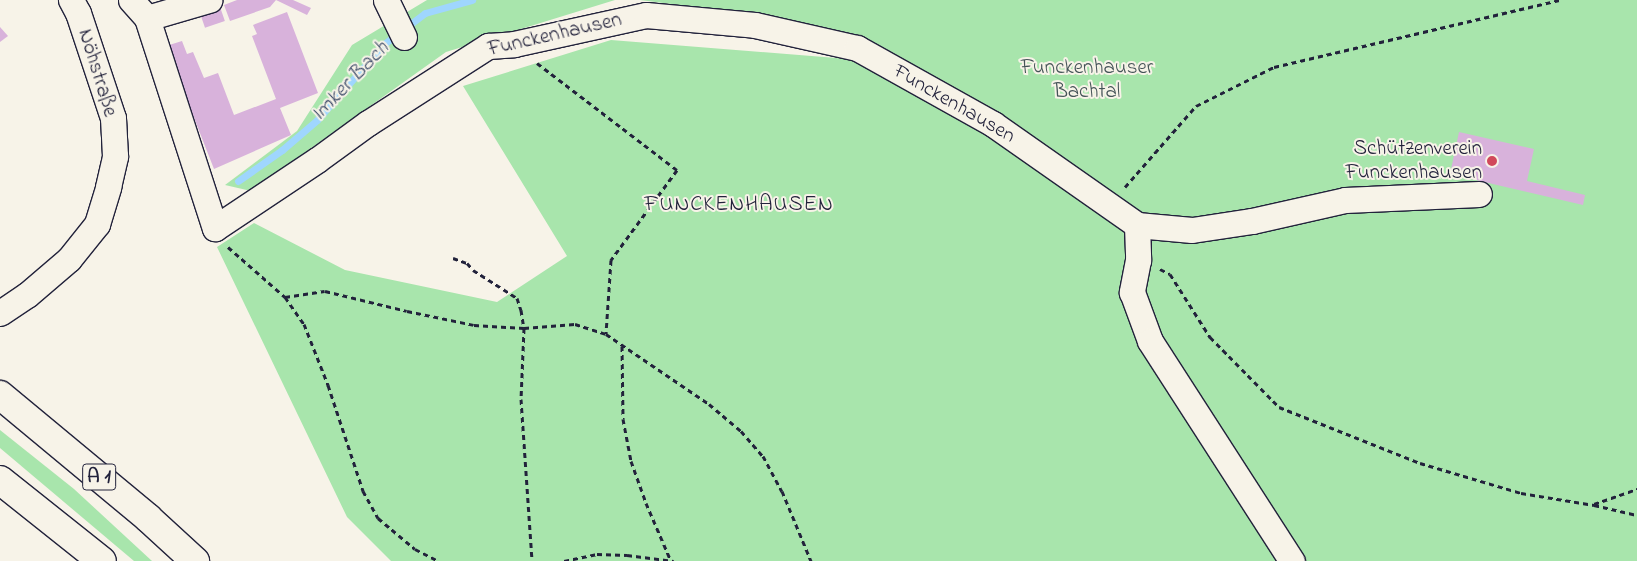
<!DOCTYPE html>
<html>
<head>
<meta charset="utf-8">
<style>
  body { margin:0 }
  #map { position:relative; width:1637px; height:561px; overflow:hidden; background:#f7f3e8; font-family:"Indie Flower",sans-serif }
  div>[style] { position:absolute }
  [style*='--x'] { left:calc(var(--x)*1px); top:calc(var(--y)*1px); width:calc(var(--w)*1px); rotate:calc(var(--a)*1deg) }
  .green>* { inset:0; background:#a8e5ac }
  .stream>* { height:7px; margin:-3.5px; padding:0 3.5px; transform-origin:3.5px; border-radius:3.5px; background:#9fd6fe }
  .building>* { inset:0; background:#d8b2db; transform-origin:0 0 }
  .path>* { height:3px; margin-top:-1.5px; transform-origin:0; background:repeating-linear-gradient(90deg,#22223b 0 5px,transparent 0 9px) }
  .roads { filter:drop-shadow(1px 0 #22223b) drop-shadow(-1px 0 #22223b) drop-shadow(0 1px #22223b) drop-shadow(0 -1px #22223b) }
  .minor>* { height:25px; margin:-12.5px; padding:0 12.5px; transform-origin:12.5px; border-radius:12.5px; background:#f7f3e8 }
  .highway>* { height:28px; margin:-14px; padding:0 14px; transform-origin:14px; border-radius:14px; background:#f7f3e8 }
  .dots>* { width:14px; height:14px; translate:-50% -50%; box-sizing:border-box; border:2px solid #f7f3e8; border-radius:50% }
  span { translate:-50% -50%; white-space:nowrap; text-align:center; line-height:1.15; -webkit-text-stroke:4px #f7f3e8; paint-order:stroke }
  .shield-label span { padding:1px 4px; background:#f7f3e8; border:1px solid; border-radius:4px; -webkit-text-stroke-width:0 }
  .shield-label { font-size:20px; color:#22223b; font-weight:700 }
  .street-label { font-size:21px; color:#22223b }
  .park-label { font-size:21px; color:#445357 }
  .poi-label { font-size:21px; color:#22223b }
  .right { translate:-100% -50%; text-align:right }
  .water-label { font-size:22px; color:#414f6c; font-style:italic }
  .neighbourhood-label { font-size:22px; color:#22223b; letter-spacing:1px }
</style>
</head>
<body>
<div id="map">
  <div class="green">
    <div style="clip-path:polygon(427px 0,615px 0,446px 52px,251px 191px,225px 185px,297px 131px,352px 45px)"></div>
    <div style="clip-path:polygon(640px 0,1637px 0,1637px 561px,391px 561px,347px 517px,217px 247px,254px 223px,345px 270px,497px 302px,567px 256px,463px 86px,611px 40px,861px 60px,856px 42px,787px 19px)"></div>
    <div style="clip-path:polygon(0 430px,74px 489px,152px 561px,134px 561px,0 448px)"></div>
  </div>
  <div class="stream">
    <div style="--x:238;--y:181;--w:54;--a:-35.2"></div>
    <div style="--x:282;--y:150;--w:46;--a:-40.6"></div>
    <div style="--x:317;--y:120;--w:101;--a:-48.6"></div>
    <div style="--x:384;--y:44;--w:51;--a:-37.1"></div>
    <div style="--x:425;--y:13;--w:49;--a:-15.5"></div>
  </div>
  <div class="building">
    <div style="clip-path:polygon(237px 0,293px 0,311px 8px,307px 15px,276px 0,270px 7px,230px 21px,224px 5px)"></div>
    <div style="left:219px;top:4px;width:18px;height:21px;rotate:71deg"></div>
    <div style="clip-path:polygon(287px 12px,318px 93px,280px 108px,291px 135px,214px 169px,166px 46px,182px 41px,187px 54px,193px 52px,204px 78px,218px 73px,234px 115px,276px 99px,252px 36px,257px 34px,253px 25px)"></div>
    <div style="clip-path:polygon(0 27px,8px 36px,0 42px)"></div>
    <div style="clip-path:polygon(1459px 132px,1534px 149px,1527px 181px,1585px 195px,1583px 205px,1450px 174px)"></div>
  </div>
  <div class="path">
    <div style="--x:537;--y:63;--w:176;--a:37.4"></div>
    <div style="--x:677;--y:170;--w:112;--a:126.3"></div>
    <div style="--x:611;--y:260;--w:74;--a:93.9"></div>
    <div style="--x:1125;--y:187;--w:108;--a:-48.8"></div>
    <div style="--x:1196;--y:106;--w:87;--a:-26.6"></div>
    <div style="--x:1274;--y:67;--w:293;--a:-13.2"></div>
    <div style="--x:228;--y:247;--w:76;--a:41.3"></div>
    <div style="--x:285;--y:297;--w:40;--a:-8.5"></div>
    <div style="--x:325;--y:291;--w:84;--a:13.7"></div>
    <div style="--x:407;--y:311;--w:68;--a:11.8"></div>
    <div style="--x:474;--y:325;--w:50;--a:3.4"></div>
    <div style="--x:524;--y:328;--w:51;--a:-4.5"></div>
    <div style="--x:575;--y:324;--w:33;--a:18"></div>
    <div style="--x:606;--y:334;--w:125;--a:34.2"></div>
    <div style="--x:709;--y:404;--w:42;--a:40.2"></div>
    <div style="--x:741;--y:431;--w:33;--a:49"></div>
    <div style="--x:763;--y:456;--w:40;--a:62"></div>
    <div style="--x:782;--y:491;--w:76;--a:67.5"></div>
    <div style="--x:453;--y:258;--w:15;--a:20"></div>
    <div style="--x:467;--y:263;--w:9;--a:49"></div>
    <div style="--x:473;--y:270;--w:52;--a:32.5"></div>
    <div style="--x:517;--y:298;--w:13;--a:72"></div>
    <div style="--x:521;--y:310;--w:18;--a:81"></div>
    <div style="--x:524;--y:328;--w:71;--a:92.4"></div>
    <div style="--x:521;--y:399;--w:162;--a:86.1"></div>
    <div style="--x:1160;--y:269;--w:11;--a:27"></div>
    <div style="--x:1170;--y:274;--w:75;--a:57.6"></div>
    <div style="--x:1210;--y:337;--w:98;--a:45.4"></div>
    <div style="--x:1279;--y:407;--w:152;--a:21.7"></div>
    <div style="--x:1420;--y:463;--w:105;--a:16.5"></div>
    <div style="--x:1521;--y:493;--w:74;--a:9.3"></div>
    <div style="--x:1594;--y:505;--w:44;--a:13.1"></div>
    <div style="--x:285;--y:297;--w:33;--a:55"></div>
    <div style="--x:304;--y:324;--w:66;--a:68.5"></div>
    <div style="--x:328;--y:385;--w:112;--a:71.7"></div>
    <div style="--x:363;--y:491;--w:31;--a:61"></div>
    <div style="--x:378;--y:518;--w:48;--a:40"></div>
    <div style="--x:415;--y:549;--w:27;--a:27"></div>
    <div style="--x:622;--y:346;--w:73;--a:89.2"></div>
    <div style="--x:623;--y:419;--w:43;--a:79.2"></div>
    <div style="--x:631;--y:461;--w:45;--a:70.3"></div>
    <div style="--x:646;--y:503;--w:63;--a:66.7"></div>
    <div style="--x:1594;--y:504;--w:46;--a:-19.2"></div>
    <div style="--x:564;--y:561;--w:34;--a:-12"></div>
    <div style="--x:597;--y:554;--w:30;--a:2"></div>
    <div style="--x:627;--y:555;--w:47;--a:7.3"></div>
  </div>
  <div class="roads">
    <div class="minor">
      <div style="--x:131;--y:0;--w:24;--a:48"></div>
      <div style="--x:147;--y:18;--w:221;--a:72.1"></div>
      <div style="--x:215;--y:228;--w:123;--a:-33.7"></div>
      <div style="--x:317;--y:160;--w:63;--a:-36"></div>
      <div style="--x:368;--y:123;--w:143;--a:-32.7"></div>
      <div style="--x:488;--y:46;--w:26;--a:-4"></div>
      <div style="--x:514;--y:44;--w:135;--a:-12.4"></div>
      <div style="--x:646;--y:15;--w:109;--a:5.2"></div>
      <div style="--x:755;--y:25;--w:105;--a:12.7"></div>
      <div style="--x:857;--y:48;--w:156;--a:29.2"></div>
      <div style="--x:993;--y:124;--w:176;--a:35"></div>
      <div style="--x:386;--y:0;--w:41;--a:64.1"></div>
      <div style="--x:147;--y:18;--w:65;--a:-16.2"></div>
      <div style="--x:1137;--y:225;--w:35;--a:88"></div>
      <div style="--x:1138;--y:260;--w:33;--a:101"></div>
      <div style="--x:1132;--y:292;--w:52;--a:69.8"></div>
      <div style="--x:1150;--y:341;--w:262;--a:57.2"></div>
      <div style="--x:1137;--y:225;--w:55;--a:5.2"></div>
      <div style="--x:1192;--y:230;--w:61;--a:-8.5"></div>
      <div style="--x:1252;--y:221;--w:95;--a:-12.7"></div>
      <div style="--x:1345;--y:200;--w:134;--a:-2.6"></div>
      <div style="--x:0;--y:313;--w:32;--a:-34"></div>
      <div style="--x:27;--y:295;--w:55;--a:-40.6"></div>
      <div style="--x:69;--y:259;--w:45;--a:-51.3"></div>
      <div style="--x:97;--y:224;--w:39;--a:-73"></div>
      <div style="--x:108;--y:187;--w:32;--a:-77"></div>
      <div style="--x:115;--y:156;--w:38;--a:-93"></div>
      <div style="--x:113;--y:118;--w:111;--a:-108.4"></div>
      <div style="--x:78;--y:13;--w:15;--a:-118"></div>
    </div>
    <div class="highway">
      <div style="--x:0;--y:395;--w:192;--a:39.7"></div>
      <div style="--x:148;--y:518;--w:64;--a:42.5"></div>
      <div style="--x:0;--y:480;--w:130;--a:38.5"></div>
    </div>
  </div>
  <div class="dots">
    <div style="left:1492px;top:161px;background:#d1495b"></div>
  </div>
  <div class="shield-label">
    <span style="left:99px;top:477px">A 1</span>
  </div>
  <div class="street-label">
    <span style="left:555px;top:35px;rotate:-13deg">Funckenhausen</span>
    <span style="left:97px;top:73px;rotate:73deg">Nöhstraße</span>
    <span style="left:954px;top:104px;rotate:30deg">Funckenhausen</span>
  </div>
  <div class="park-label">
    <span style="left:1087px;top:80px">Funckenhauser<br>Bachtal</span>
  </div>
  <div class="poi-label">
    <span class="right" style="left:1482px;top:161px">Schützenverein<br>Funckenhausen</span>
  </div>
  <div class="water-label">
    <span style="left:351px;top:82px;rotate:-46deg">Imker Bach</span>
  </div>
  <div class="neighbourhood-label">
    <span style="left:739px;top:206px">FUNCKENHAUSEN</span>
  </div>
</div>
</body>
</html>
